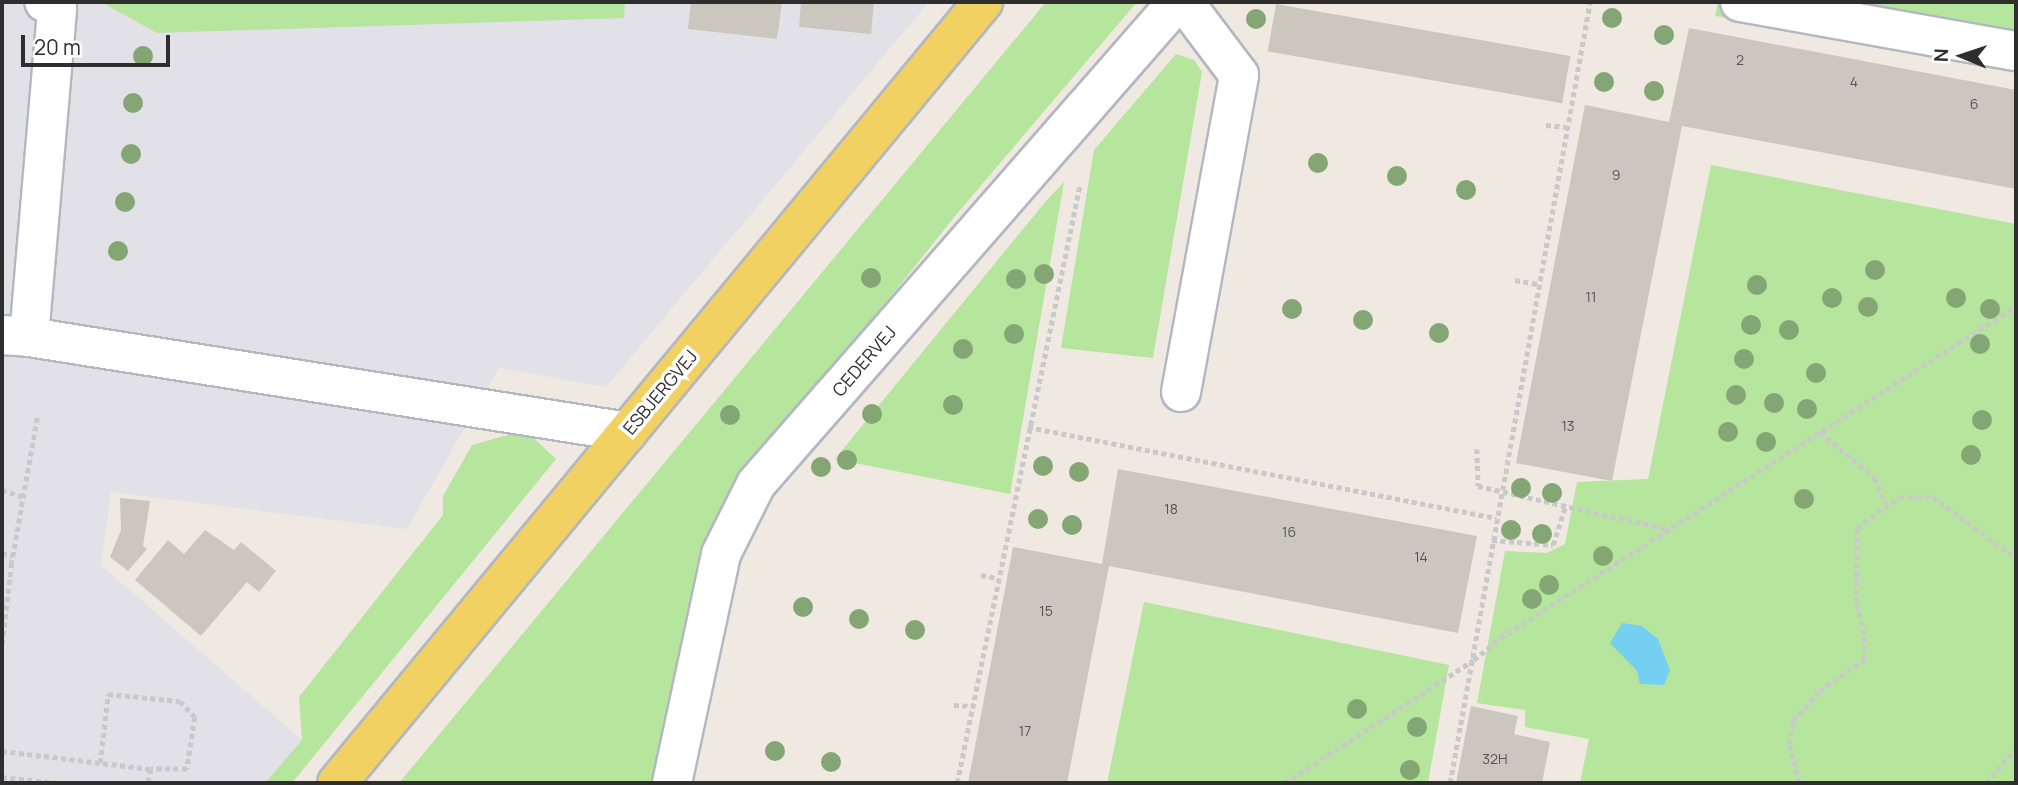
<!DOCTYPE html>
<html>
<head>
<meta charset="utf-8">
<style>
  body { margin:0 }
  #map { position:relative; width:2018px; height:785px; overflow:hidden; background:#efe9e1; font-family:Manrope,sans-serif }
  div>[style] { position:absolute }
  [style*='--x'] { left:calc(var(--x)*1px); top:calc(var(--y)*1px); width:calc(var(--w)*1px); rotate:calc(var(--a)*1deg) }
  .industrial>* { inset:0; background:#e3e1e8 }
  .green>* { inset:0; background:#b6e59e }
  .water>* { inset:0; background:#75cff0 }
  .building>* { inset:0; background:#cbc7bf; transform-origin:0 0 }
  .path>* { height:4.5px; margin-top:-2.25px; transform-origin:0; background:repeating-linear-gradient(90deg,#c9c9c9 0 5px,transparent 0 8.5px) }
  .roads { filter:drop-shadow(2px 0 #b4b7c1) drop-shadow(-2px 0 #b4b7c1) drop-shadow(0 2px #b4b7c1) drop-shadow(0 -2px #b4b7c1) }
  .minor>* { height:38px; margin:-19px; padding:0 19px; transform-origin:19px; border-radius:19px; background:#fff }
  .major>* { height:38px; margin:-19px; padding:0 19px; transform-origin:19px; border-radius:19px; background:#f2d163 }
  .trees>* { width:20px; height:20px; margin:-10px; border-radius:50%; background:#84a574 }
  span { translate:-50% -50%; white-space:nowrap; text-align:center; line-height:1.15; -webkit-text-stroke:7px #fff; paint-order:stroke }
  .number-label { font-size:14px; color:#555452 }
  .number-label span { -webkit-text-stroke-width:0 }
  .street-label { font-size:18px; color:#2e2e2e }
  .frame { position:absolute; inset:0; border:4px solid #2e2e2e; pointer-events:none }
  .north { position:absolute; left:1927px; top:21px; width:70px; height:70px; -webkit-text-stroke:5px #fff; paint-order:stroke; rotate:272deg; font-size:19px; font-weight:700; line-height:28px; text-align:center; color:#2e2e2e }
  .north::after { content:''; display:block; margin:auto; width:24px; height:32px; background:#2e2e2e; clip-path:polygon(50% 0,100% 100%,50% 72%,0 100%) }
  .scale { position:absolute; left:21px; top:35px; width:149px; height:32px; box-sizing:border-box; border:4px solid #2e2e2e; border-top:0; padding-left:9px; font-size:21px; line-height:24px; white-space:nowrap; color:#2e2e2e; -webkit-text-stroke:5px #fff; paint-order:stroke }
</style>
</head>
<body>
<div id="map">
  <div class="industrial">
    <div style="clip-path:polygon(2px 2px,929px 2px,606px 387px,499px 368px,407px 529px,111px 492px,101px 565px,302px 740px,269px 783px,2px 783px)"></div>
  </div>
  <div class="green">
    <div style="clip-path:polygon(101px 2px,625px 2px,624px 18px,157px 33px)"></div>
    <div style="clip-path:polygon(1046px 2px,1137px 2px,955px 216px,731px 497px,700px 551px,653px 783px,399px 783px)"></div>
    <div style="clip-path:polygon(1718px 2px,2016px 2px,2016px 66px,1715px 16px)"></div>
    <div style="clip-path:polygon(1176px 54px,1194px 60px,1202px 72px,1153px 358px,1061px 348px,1094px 150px)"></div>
    <div style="clip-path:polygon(1711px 165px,2016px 224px,2016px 783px,1580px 783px,1589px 739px,1525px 727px,1525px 710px,1477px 703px,1505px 551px,1547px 553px,1565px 544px,1577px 482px,1648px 479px)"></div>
    <div style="clip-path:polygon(1064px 182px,1010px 494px,835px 459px,1046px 201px)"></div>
    <div style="clip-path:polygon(525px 430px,556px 459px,292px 783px,265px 783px,302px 740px,299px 697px,443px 515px,443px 496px,472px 445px)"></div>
    <div style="clip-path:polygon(1144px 602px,1449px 665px,1428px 783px,1107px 783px)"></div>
  </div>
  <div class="water">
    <div style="clip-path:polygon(1622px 623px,1642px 626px,1658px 639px,1670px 670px,1664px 685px,1640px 684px,1637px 671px,1610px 643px)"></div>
  </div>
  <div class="building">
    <div style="clip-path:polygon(691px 2px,782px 2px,777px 39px,688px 29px)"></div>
    <div style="clip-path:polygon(801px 2px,874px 2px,871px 34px,799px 27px)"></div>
    <div style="left:1276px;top:4px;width:299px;height:48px;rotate:10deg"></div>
    <div style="clip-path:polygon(1689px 28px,2016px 90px,2016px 189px,1682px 126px,1612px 481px,1516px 463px,1585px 105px,1669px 122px)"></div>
    <div style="clip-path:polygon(1118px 469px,1477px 536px,1458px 633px,1109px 566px,1067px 783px,968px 783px,1013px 547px,1102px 564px)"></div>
    <div style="clip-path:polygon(120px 498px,150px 501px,143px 546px,147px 549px,128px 571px,110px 557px,121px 530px)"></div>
    <div style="clip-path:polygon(205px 530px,234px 550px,241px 542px,276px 571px,259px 592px,247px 582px,201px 636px,135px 580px,168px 540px,184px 554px)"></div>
    <div style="clip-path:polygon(1471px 706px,1518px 716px,1514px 734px,1550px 742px,1542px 783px,1456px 783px)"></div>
  </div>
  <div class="path">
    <div style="--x:1546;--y:125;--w:20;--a:6"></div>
    <div style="--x:1515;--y:280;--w:23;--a:10"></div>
    <div style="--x:1028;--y:427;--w:477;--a:11"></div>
    <div style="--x:1820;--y:432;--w:72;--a:39.9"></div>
    <div style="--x:1875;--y:478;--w:27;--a:68"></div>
    <div style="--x:1477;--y:449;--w:37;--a:88"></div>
    <div style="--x:1478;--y:486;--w:195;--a:12.8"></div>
    <div style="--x:2;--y:490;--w:25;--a:18"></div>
    <div style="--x:1492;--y:540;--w:61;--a:4.7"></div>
    <div style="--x:1553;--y:545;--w:43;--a:-72.4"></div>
    <div style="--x:2;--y:553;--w:11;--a:15"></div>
    <div style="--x:981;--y:575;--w:15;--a:11"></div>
    <div style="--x:2;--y:644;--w:80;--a:-83.5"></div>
    <div style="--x:11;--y:565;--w:150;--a:-80"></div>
    <div style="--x:954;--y:705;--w:18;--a:3"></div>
    <div style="--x:2;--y:751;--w:149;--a:6.9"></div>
    <div style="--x:100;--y:763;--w:69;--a:-83.4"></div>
    <div style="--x:108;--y:694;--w:72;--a:5.6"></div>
    <div style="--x:180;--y:701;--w:22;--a:47"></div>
    <div style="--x:195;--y:717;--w:53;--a:98.7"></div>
    <div style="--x:187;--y:769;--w:36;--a:180"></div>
    <div style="--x:151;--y:769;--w:14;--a:102"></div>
    <div style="--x:2;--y:777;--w:56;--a:6.1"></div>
    <div style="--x:957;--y:783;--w:611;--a:-78.4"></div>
    <div style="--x:1285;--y:783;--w:225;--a:-33.1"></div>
    <div style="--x:1474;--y:660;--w:34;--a:-40"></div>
    <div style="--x:1500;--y:638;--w:614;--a:-32.76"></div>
    <div style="--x:1450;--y:783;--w:793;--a:-79.84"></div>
    <div style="--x:1799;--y:783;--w:40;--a:-104.4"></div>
    <div style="--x:1789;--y:744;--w:23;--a:-80"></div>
    <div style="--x:1793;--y:721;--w:40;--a:-49"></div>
    <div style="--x:1819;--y:691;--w:55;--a:-34.6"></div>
    <div style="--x:1864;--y:660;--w:26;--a:-90"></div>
    <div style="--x:1864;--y:634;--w:33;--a:-104"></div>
    <div style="--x:1856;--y:602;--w:74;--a:-89.2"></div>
    <div style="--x:1857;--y:528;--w:52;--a:-36.4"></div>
    <div style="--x:1899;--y:497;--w:34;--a:0"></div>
    <div style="--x:1933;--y:497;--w:103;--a:36.3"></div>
    <div style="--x:1986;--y:783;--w:46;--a:-49.4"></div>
  </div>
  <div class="roads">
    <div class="minor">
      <div style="--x:1740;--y:2;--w:280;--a:10.1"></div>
      <div style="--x:2;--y:335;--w:27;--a:4"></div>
      <div style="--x:29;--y:337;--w:330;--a:-85.1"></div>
      <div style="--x:57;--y:8;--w:14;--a:-155"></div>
      <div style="--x:29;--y:337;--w:606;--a:9.01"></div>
      <div style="--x:1181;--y:392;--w:322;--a:-79.6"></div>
      <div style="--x:1239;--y:75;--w:91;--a:-127"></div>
      <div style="--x:672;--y:783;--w:234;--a:-77.9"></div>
      <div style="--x:721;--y:554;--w:78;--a:-63.4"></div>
      <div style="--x:756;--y:484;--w:640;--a:-48.86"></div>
    </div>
    <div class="major">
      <div style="--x:337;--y:783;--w:1014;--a:-50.4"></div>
    </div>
  </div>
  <div class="trees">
    <div style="left:1612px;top:18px"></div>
    <div style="left:1256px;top:19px"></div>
    <div style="left:1664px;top:35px"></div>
    <div style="left:143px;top:56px"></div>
    <div style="left:1604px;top:82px"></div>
    <div style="left:1654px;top:91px"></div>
    <div style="left:133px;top:103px"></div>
    <div style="left:131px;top:154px"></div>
    <div style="left:1318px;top:163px"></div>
    <div style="left:1397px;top:176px"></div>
    <div style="left:1466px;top:190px"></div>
    <div style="left:125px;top:202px"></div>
    <div style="left:118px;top:251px"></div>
    <div style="left:1875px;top:270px"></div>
    <div style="left:1044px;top:274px"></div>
    <div style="left:871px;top:278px"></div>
    <div style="left:1016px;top:279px"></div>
    <div style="left:1757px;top:285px"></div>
    <div style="left:1832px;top:298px"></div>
    <div style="left:1956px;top:298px"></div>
    <div style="left:1868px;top:307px"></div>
    <div style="left:1292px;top:309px"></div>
    <div style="left:1990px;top:309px"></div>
    <div style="left:1363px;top:320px"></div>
    <div style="left:1751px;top:325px"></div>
    <div style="left:1789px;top:330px"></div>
    <div style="left:1439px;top:333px"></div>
    <div style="left:1014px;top:334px"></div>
    <div style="left:1980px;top:344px"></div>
    <div style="left:963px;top:349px"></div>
    <div style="left:1744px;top:359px"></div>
    <div style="left:1816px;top:373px"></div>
    <div style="left:1736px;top:395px"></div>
    <div style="left:1774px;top:403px"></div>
    <div style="left:953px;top:405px"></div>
    <div style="left:1807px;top:409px"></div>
    <div style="left:872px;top:414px"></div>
    <div style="left:730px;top:415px"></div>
    <div style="left:1982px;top:420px"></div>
    <div style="left:1728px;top:432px"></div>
    <div style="left:1766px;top:442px"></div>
    <div style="left:1971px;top:455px"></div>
    <div style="left:847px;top:460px"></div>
    <div style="left:1043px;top:466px"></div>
    <div style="left:821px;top:467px"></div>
    <div style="left:1079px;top:472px"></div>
    <div style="left:1521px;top:488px"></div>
    <div style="left:1552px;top:493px"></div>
    <div style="left:1804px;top:499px"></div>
    <div style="left:1038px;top:519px"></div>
    <div style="left:1072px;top:525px"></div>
    <div style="left:1511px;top:530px"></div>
    <div style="left:1542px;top:534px"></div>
    <div style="left:1603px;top:556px"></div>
    <div style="left:1549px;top:585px"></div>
    <div style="left:1532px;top:599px"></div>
    <div style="left:803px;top:607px"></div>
    <div style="left:859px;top:619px"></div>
    <div style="left:915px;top:630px"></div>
    <div style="left:1357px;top:709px"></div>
    <div style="left:1417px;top:727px"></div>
    <div style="left:775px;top:751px"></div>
    <div style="left:831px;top:762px"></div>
    <div style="left:1410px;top:770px"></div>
  </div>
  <div class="number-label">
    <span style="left:1740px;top:60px">2</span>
    <span style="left:1854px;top:82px">4</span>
    <span style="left:1974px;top:104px">6</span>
    <span style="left:1616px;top:175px">9</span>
    <span style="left:1591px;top:297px">11</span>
    <span style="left:1568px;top:426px">13</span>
    <span style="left:1171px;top:509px">18</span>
    <span style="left:1289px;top:532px">16</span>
    <span style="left:1421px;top:557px">14</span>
    <span style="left:1046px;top:611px">15</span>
    <span style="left:1025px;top:731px">17</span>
    <span style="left:1495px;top:759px">32H</span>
  </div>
  <div class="street-label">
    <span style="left:864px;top:361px;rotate:-49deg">CEDERVEJ</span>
    <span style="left:660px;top:392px;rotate:-50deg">ESBJERGVEJ</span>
  </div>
  <div class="frame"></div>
  <div class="north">N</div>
  <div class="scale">20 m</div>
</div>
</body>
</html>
